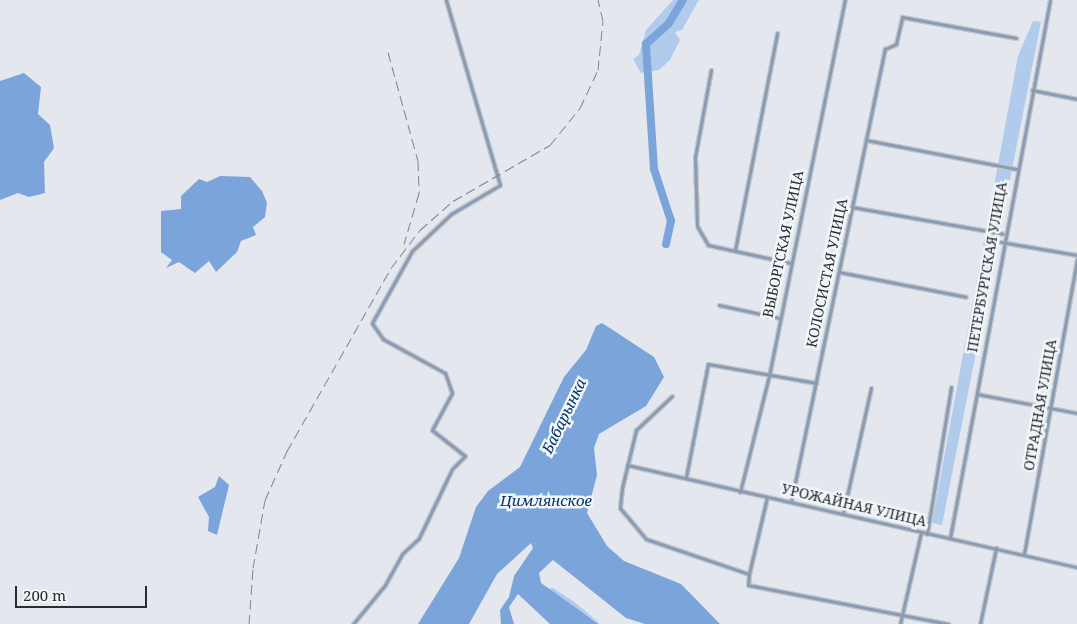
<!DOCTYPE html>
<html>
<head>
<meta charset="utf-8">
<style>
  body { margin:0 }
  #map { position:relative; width:1077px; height:624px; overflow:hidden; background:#e4e8ee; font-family:"Noto Serif",serif }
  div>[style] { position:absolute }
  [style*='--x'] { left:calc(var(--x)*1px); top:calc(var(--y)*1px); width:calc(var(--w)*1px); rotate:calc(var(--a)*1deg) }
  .green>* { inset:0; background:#b1cbed }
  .water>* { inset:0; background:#7aa4da }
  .river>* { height:8px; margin:-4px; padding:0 4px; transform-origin:4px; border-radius:4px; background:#7aa4da }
  .roads { filter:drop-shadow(1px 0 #c3c6cb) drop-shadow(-1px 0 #c3c6cb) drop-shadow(0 1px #c3c6cb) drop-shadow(0 -1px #c3c6cb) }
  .minor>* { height:3px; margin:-1.5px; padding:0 1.5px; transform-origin:1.5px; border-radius:1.5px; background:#899cb4 }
  .rail>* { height:1px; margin-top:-0.5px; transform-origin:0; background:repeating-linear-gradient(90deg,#818488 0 10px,transparent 0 15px) }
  span { translate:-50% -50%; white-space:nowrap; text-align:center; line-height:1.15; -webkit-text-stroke:5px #f1f6fb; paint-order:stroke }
  .street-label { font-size:14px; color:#2a2c2e }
  .water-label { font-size:15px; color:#063364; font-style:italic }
  .scale { position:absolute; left:15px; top:586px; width:132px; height:22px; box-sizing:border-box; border:2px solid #2a2c2e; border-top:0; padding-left:6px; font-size:15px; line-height:18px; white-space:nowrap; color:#2a2c2e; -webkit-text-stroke:4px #f1f6fb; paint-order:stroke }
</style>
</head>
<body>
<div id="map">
  <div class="green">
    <div style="clip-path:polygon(673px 0,699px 0,682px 30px,675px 32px,680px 40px,670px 60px,659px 70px,641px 73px,633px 59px,639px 55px,646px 30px)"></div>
    <div style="clip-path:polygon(1033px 21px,1041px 22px,942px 525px,932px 523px,1018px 56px)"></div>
    <div style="clip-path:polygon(553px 588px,573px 601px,601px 624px,547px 589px)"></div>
  </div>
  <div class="water">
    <div style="clip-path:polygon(24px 73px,41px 87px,38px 114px,50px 125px,54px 148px,44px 162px,45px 193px,29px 197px,18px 193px,0 200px,0 81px)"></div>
    <div style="clip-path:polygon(220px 176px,250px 177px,262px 191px,267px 203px,265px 217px,253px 227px,256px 235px,241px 241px,237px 252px,216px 272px,209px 261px,195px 273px,179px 262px,166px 268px,172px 260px,161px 252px,161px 211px,181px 209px,181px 196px,199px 179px,207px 182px)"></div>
    <div style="clip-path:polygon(602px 323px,654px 357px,664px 377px,646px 406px,599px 434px,594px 448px,597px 475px,587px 513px,607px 546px,624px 561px,681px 584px,720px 624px,645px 624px,626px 618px,553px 560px,539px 573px,541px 583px,599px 624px,550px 624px,518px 594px,509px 607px,514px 624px,501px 624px,500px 610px,509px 597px,514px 576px,533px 548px,531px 543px,497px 574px,469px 624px,418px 624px,459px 558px,476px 507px,488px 491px,520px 467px,564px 377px,586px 350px,596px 326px)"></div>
    <div style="clip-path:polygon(219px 476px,229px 485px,217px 535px,208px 531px,209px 517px,198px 497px,215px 487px)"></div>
  </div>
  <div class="river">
    <div style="--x:666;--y:244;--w:24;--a:-78"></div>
    <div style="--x:671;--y:221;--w:55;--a:-108.1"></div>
    <div style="--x:654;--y:169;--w:125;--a:-93.7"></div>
    <div style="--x:646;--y:44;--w:31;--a:-42"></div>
    <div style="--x:669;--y:23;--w:27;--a:-59"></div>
  </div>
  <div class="roads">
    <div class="minor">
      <div style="--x:711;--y:70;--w:88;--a:100.4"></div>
      <div style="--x:695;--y:157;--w:69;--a:88.3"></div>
      <div style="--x:697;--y:226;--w:22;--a:60"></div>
      <div style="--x:708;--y:245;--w:84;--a:12.4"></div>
      <div style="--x:1032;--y:90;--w:46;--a:11.3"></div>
      <div style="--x:866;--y:140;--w:153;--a:10.9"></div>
      <div style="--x:852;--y:207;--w:153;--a:10.1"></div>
      <div style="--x:1001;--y:242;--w:77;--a:9.7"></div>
      <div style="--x:735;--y:250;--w:221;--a:-79"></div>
      <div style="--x:839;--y:272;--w:129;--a:11.1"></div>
      <div style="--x:719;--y:305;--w:61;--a:12.2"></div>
      <div style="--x:977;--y:394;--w:102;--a:10.8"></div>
      <div style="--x:672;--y:396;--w:50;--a:136.6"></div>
      <div style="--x:636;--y:430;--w:60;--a:103.6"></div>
      <div style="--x:622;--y:488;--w:20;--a:96"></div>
      <div style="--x:620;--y:508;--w:40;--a:50"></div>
      <div style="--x:646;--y:539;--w:109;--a:18.8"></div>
      <div style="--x:749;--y:574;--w:11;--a:95"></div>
      <div style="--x:748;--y:585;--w:204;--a:11"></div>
      <div style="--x:627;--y:465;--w:461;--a:12.8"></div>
      <div style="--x:686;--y:477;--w:115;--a:-79"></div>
      <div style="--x:708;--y:364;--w:110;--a:10"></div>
      <div style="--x:740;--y:492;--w:120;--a:-76"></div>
      <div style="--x:769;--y:376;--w:384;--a:-78.6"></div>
      <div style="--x:791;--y:502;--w:463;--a:-78.3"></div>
      <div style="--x:885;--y:49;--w:12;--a:-24"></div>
      <div style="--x:896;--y:44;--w:28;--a:-77"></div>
      <div style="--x:902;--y:17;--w:116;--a:10.4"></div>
      <div style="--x:843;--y:514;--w:129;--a:-77.5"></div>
      <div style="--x:927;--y:534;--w:149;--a:-80.7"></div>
      <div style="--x:950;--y:538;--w:547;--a:-79.47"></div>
      <div style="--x:1024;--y:554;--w:300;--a:-79.8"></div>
      <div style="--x:749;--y:574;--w:79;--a:-76.8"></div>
      <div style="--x:353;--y:624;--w:50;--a:-50.6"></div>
      <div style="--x:385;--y:585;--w:35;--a:-61"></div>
      <div style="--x:402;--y:554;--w:23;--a:-43"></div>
      <div style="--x:419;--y:538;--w:76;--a:-64.4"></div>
      <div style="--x:452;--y:469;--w:18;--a:-45"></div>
      <div style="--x:465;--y:456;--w:42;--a:-141.8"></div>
      <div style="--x:432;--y:430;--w:42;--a:-61.6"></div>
      <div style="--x:452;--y:393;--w:21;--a:-109"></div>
      <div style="--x:445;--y:373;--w:71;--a:-151.3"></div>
      <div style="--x:383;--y:339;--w:19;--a:-125"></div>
      <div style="--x:372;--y:323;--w:82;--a:-60.9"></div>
      <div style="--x:412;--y:251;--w:54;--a:-43.5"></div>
      <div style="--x:451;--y:214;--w:57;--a:-30.6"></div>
      <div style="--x:500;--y:185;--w:193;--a:-106.3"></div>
      <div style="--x:900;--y:624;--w:94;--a:-77.1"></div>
      <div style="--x:980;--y:624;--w:78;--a:-78.1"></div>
    </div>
  </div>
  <div class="rail">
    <div style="--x:388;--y:52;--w:113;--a:74.6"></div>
    <div style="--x:418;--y:161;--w:32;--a:88"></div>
    <div style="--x:419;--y:193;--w:53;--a:106.4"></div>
    <div style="--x:249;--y:624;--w:56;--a:-85.9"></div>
    <div style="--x:253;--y:568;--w:69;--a:-80"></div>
    <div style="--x:265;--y:500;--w:54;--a:-65.8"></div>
    <div style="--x:287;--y:451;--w:210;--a:-60.4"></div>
    <div style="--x:391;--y:268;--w:48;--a:-52.7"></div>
    <div style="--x:420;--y:230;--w:44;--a:-41.3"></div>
    <div style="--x:453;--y:201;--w:112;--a:-30"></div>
    <div style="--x:550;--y:145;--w:48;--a:-51"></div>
    <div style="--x:580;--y:108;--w:42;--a:-64.7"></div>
    <div style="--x:598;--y:70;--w:49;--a:-84.2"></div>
    <div style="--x:603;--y:21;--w:22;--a:-103"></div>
  </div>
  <div class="street-label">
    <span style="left:783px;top:244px;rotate:-78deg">ВЫБОРГСКАЯ УЛИЦА</span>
    <span style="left:987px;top:267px;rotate:-80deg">ПЕТЕРБУРГСКАЯ УЛИЦА</span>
    <span style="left:827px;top:273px;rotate:-78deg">КОЛОСИСТАЯ УЛИЦА</span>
    <span style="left:1040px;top:405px;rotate:-80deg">ОТРАДНАЯ УЛИЦА</span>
    <span style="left:854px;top:505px;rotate:13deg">УРОЖАЙНАЯ УЛИЦА</span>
  </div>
  <div class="water-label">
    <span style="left:564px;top:416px;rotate:-64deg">Бабарынка</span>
    <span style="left:546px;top:501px">Цимлянское</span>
  </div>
  <div class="scale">200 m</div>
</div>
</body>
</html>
